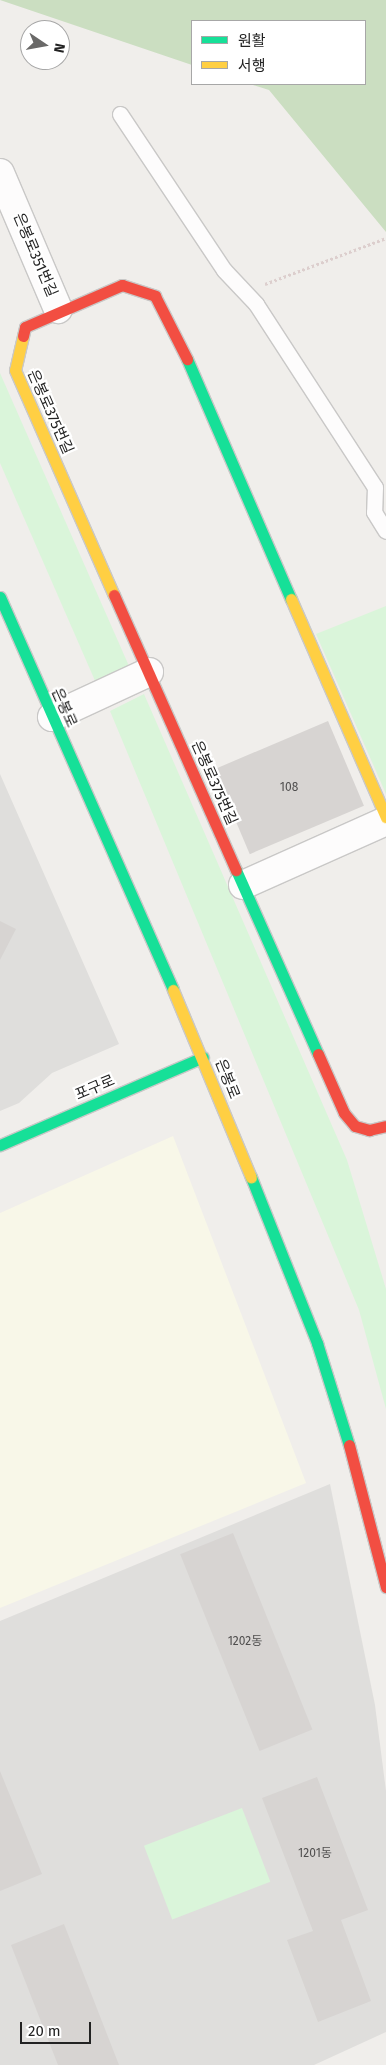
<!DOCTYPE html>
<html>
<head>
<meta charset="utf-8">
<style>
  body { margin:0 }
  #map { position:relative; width:386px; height:2065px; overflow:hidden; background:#f0eeeb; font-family:"Fira Sans","Noto Sans KR",sans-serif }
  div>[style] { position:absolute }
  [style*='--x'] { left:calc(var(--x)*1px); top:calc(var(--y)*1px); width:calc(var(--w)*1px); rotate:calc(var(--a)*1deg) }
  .residential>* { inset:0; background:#dfdedc }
  .education>* { inset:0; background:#f8f7e8 }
  .forest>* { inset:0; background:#cbdec1 }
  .park>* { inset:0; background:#daf5da; transform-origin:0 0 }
  .building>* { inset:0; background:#d7d4d2; transform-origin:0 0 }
  .path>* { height:3px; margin-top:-1.5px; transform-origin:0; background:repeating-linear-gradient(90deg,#dccecd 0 2.5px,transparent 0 5px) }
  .roads { filter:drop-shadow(1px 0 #c9c8c7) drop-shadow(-1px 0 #c9c8c7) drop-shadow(0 1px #c9c8c7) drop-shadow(0 -1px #c9c8c7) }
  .lane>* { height:15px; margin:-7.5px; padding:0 7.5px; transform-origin:7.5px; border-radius:7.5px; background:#fdfcfc }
  .street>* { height:28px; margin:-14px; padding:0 14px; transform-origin:14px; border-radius:14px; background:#fdfcfc }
  .fast>* { height:11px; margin:-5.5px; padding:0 5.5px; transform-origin:5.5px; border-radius:5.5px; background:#16e098 }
  .slow>* { height:11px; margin:-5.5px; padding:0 5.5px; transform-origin:5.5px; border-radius:5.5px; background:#ffcf43 }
  .jam>* { height:11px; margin:-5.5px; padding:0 5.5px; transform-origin:5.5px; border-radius:5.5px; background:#f24e42 }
  span { translate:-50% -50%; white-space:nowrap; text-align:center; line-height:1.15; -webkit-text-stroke:4.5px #fff; paint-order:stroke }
  .number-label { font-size:12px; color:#4f4e4e }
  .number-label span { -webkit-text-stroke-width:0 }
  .street-label { font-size:15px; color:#222 }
  .legend { position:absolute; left:191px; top:20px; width:175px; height:65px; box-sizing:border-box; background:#fff; border:1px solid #a7a7a7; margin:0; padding:6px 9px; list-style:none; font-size:15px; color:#222 }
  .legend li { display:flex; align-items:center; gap:10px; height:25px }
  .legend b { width:25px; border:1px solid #a7a7a7 }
  .north { position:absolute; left:20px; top:20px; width:50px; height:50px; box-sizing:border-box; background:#fff; border:1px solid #a7a7a7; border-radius:50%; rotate:102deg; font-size:14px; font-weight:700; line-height:20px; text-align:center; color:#222 }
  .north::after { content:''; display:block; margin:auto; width:18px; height:22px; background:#6a6968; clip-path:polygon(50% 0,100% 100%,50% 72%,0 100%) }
  .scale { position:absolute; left:20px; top:2022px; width:71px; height:22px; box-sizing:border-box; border:2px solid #222; border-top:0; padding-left:6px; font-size:15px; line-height:18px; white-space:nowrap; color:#222; -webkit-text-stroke:4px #fff; paint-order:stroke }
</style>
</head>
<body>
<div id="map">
  <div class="residential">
    <div style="clip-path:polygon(0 774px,119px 1044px,52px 1073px,19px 1103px,0 1111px)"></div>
    <div style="clip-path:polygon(330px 1484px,375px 1705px,386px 1791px,386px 2032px,314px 2065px,0 2065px,0 1621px)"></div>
  </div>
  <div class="education">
    <div style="clip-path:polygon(173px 1136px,306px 1483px,0 1608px,0 1213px)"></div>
  </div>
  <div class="forest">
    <div style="clip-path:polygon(0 0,386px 0,386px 232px,269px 90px,250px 84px,365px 84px,365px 21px,192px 21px,192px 65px)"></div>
  </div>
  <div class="park">
    <div style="clip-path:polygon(0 373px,129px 666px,96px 683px,0 463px)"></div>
    <div style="clip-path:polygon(386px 606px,386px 794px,316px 634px)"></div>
    <div style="clip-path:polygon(144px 694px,347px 1160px,386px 1289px,386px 1409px,359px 1310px,110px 711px)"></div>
    <div style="left:242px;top:1808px;width:79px;height:105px;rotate:69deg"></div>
  </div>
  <div class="building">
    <div style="left:328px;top:721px;width:92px;height:124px;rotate:67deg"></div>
    <div style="clip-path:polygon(0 921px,16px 929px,0 960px)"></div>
    <div style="left:233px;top:1533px;width:212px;height:57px;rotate:68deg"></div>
    <div style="clip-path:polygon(0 1771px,42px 1874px,0 1891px)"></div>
    <div style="clip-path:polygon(317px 1777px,368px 1910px,341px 1920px,371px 2001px,318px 2022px,287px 1940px,313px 1931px,262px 1798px)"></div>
    <div style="clip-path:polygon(64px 1924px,119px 2065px,58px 2065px,11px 1945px)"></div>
  </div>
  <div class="path">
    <div style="--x:265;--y:284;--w:129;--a:-20.8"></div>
  </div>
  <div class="roads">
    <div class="lane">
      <div style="--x:120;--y:114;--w:187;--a:56.3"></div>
      <div style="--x:224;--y:270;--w:47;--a:46.7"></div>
      <div style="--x:256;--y:304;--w:218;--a:57"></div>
      <div style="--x:375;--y:487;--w:25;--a:92"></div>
      <div style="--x:374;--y:512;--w:22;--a:58"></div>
    </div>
    <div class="street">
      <div style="--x:0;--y:173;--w:148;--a:66.9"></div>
      <div style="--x:52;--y:717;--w:107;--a:-24.9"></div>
      <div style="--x:243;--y:885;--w:157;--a:-24.1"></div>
    </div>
    <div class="fast">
      <div style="--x:187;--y:359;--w:262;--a:66.6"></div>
      <div style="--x:0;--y:597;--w:429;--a:66.2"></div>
      <div style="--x:236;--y:870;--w:201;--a:66"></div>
      <div style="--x:0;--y:1145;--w:221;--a:-23.4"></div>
      <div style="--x:251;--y:1177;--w:179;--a:68.3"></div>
      <div style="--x:317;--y:1343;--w:107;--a:72.6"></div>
    </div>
    <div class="slow">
      <div style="--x:23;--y:336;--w:35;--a:103"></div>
      <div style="--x:15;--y:370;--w:246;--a:66.3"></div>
      <div style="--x:291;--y:599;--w:238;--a:66.5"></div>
      <div style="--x:173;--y:990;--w:203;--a:67.4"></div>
    </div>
    <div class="jam">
      <div style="--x:23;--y:336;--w:9;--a:-77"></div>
      <div style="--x:25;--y:327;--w:106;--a:-23.4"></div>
      <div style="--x:122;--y:285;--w:35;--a:18"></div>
      <div style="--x:155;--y:296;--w:71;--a:63.1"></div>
      <div style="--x:114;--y:595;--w:301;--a:66.1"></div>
      <div style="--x:318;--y:1054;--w:64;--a:66.2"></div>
      <div style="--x:344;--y:1113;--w:17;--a:50"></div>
      <div style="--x:355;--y:1126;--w:15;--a:16"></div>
      <div style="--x:369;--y:1130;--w:17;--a:-13"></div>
      <div style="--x:349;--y:1445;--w:147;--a:75.4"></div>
    </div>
  </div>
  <div class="number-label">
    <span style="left:289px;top:788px">108</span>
    <span style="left:245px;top:1642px">1202동</span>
    <span style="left:315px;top:1854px">1201동</span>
  </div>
  <div class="street-label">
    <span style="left:35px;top:255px;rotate:67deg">은봉로351번길</span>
    <span style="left:50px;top:412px;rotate:66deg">은봉로375번길</span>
    <span style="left:64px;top:708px;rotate:66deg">은봉로</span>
    <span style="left:214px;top:783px;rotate:66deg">은봉로375번길</span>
    <span style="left:227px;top:1079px;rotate:68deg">은봉로</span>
    <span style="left:95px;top:1088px;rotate:-23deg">포구로</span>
  </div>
  <ul class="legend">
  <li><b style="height:6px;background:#16e098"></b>원활</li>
  <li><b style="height:6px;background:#ffcf43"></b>서행</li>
  </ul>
  <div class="north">N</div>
  <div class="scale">20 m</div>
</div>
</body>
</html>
